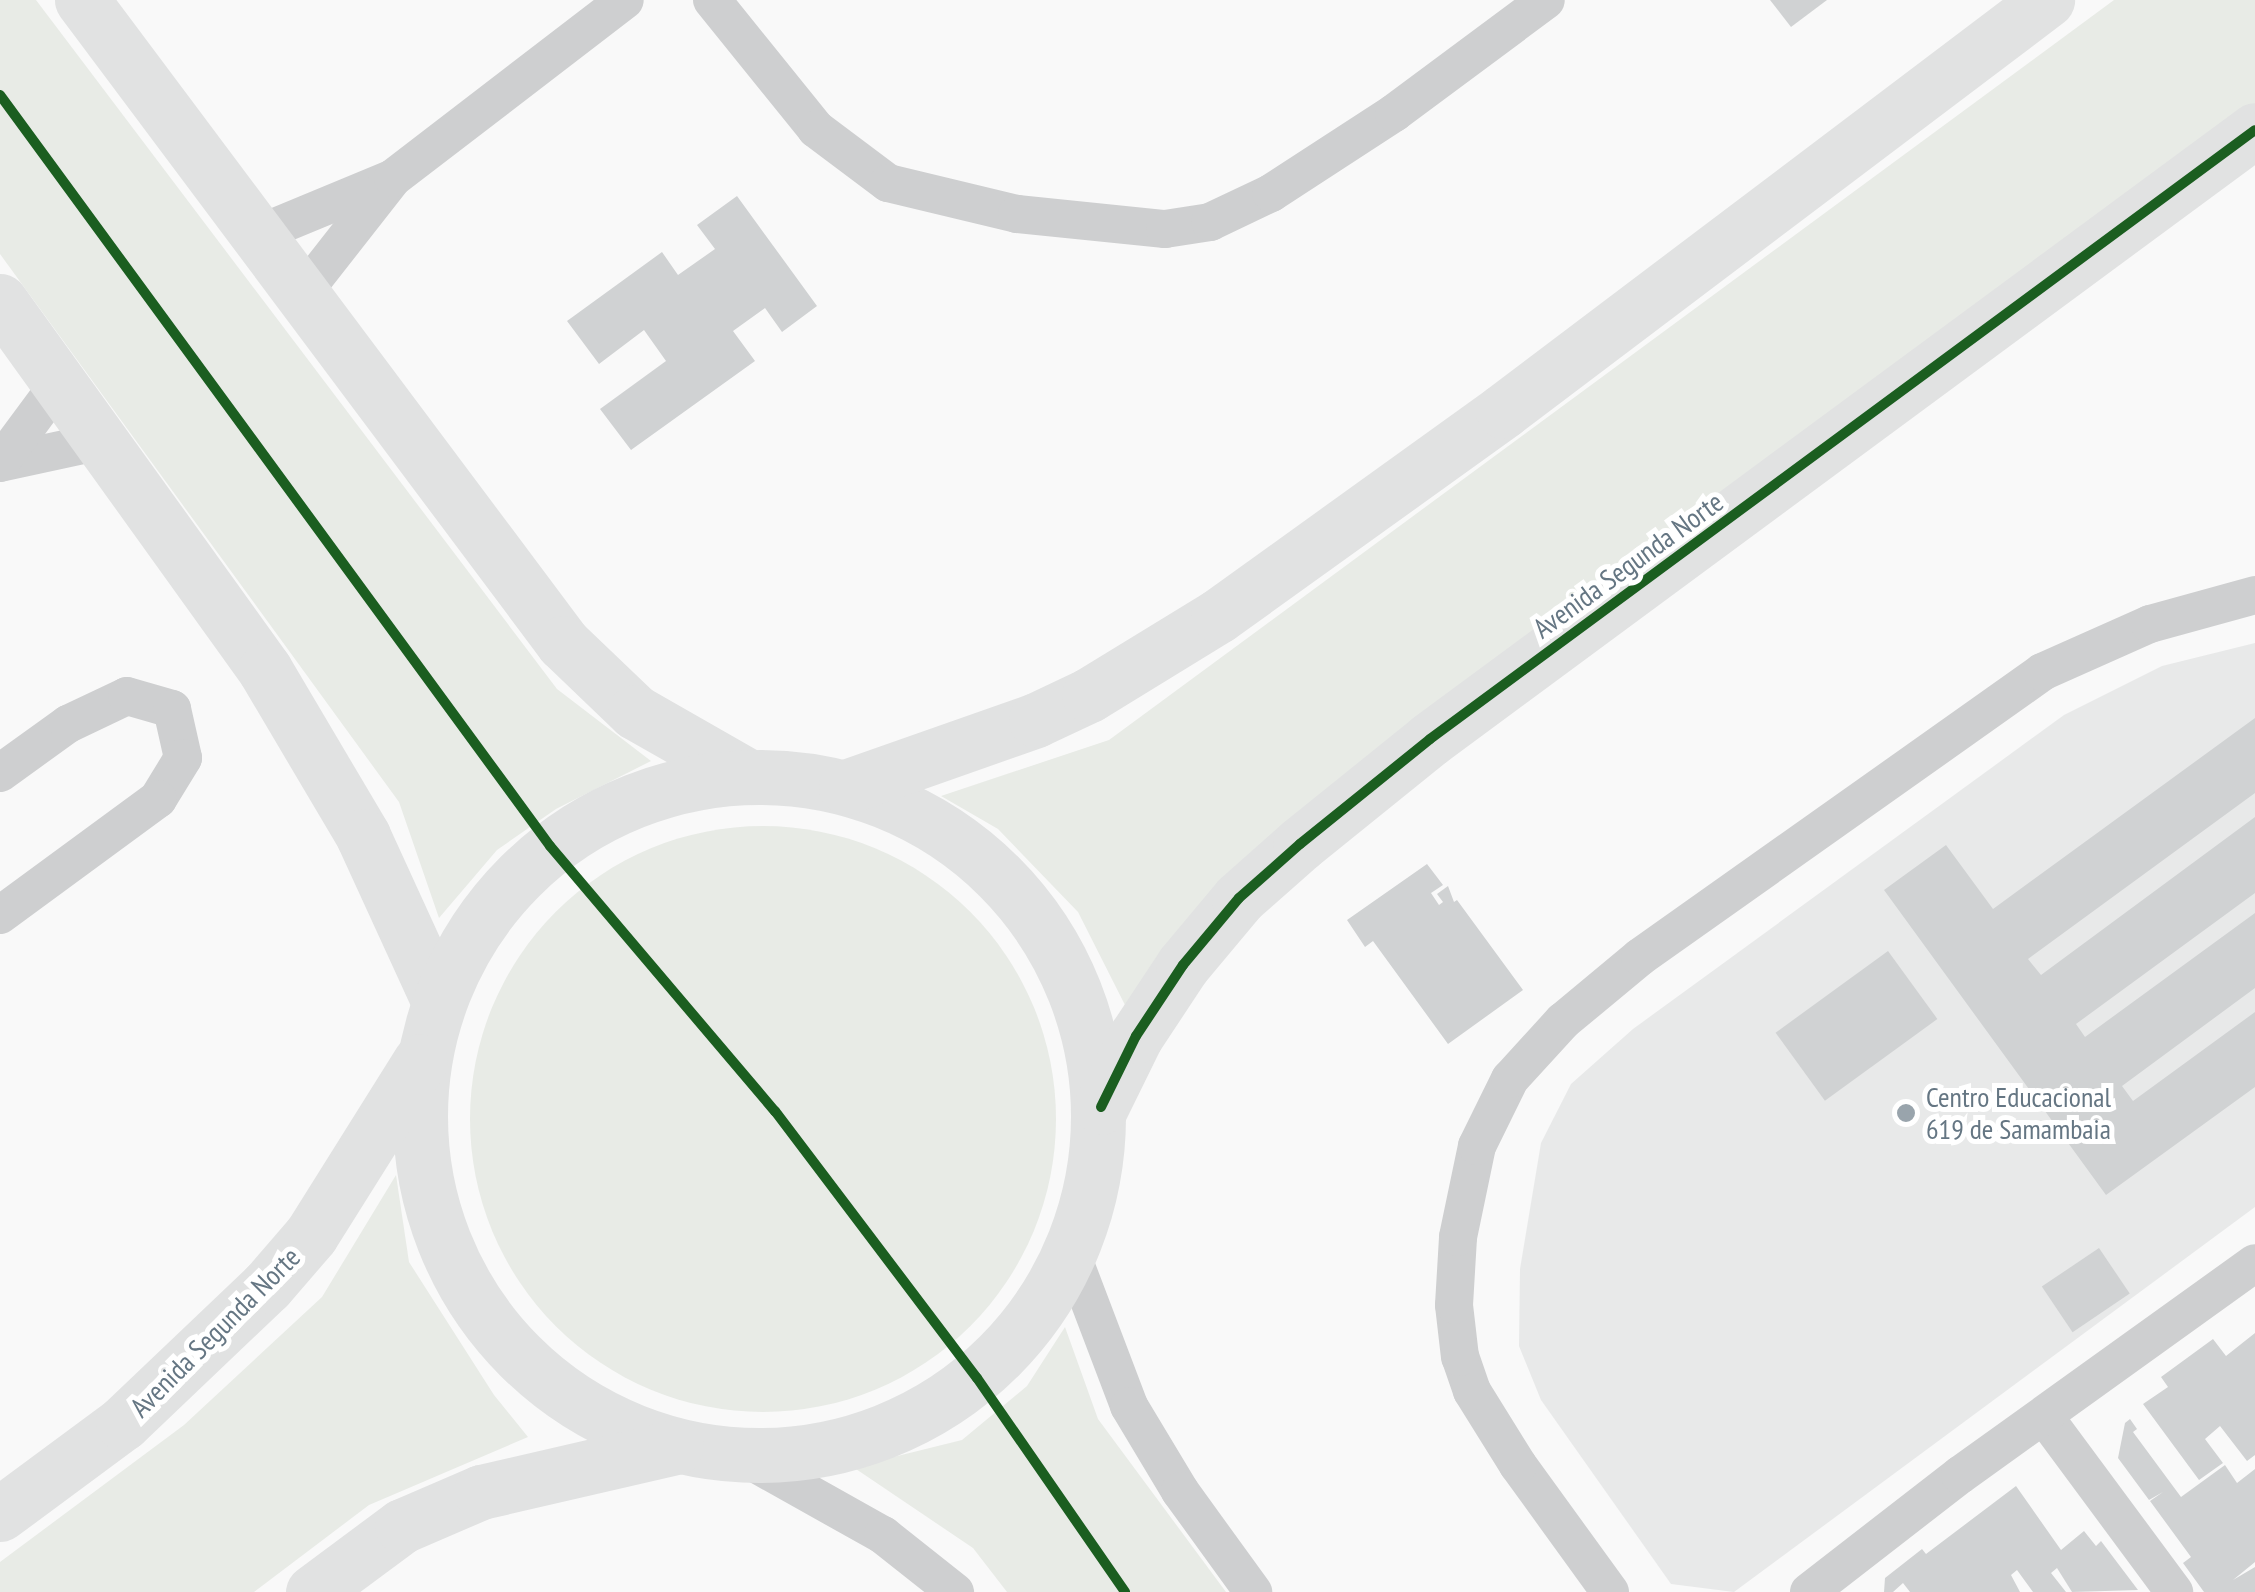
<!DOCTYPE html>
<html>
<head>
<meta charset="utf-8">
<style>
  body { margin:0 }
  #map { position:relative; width:2255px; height:1592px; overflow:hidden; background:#f9f9f9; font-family:"PT Sans Narrow",sans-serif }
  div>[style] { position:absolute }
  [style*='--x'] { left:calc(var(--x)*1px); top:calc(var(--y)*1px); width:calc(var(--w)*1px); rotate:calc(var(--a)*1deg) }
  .built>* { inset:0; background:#e8e9e9 }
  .green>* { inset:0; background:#e8ebe6 }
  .round { border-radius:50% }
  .building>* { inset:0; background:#d0d2d3; transform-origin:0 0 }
  .street>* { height:38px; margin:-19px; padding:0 19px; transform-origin:19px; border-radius:19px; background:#cecfd0 }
  .secondary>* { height:55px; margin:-27.5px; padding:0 27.5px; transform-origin:27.5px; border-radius:27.5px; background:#e1e2e2 }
  .secondary>.ring { margin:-27.5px; padding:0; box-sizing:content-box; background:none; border:55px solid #e1e2e2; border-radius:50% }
  .cycleway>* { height:10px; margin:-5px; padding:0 5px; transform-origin:5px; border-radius:5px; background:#1b5e20 }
  .dots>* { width:28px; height:28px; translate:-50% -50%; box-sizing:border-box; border:5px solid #fff; border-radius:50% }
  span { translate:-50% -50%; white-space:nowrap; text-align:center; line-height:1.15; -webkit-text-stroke:10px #fff; paint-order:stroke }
  .street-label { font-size:28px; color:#657683 }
  .poi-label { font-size:28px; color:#657683 }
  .left { translate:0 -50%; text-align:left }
</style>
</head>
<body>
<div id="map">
  <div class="built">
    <div style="clip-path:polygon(2255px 643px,2255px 1207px,1734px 1592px,1671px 1584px,1541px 1400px,1519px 1346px,1520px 1269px,1541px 1143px,1571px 1084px,1633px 1029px,2064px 715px,2162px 666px)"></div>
  </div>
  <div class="green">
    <div style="clip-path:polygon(0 0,36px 0,557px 689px,651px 761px,556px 809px,497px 850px,439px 918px,399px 802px,0 254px)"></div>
    <div style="clip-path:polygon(2114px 0,2255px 0,2255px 110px,1126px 1007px,1078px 912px,998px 829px,941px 796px,1109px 740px)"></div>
    <div class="round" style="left:470px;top:826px;width:586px;height:586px"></div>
    <div style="clip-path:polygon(396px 1175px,409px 1262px,494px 1395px,528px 1437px,369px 1505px,254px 1592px,0 1592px,0 1562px,184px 1425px,322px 1297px)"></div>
    <div style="clip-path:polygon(1065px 1327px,1098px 1419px,1226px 1592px,1007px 1592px,973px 1548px,853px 1467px,962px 1440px,1027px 1386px)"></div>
  </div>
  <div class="building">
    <div style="clip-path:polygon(1770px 0,1827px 0,1791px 27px)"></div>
    <div style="clip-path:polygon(737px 196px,817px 306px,782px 332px,765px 308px,733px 331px,755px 361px,631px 450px,600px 409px,666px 361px,644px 330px,599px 364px,567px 321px,662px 252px,678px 275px,715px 249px,697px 225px)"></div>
    <div style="clip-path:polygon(2255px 718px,2255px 793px,2028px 959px,2041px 975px,2255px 817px,2255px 893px,2076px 1024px,2085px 1037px,2255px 913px,2255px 988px,2122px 1086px,2133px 1101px,2255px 1012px,2255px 1087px,2106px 1195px,1884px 890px,1946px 845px,1993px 909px)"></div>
    <div style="clip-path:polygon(1427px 864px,1443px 885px,1431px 893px,1439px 905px,1443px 902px,1437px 894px,1448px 886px,1454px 902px,1457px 900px,1523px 990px,1448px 1044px,1373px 941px,1365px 947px,1347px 920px)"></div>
    <div style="left:1888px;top:951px;width:84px;height:139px;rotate:54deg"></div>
    <div style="left:2099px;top:1248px;width:55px;height:69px;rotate:56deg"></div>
    <div style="clip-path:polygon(2255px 1333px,2255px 1455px,2247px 1461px,2220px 1426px,2205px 1439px,2223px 1463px,2199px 1480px,2143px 1404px,2168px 1387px,2161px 1377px,2213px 1339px,2226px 1356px)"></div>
    <div style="clip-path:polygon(2130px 1419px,2137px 1429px,2133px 1432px,2181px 1497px,2225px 1465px,2237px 1483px,2255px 1469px,2255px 1562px,2233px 1580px,2255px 1567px,2255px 1592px,2204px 1592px,2183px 1563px,2191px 1557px,2150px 1501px,2163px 1492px,2149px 1500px,2118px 1458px,2125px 1423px)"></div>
    <div style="clip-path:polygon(2016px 1486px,2061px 1550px,2084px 1531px,2096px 1546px,2101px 1541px,2138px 1590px,2072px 1592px,2057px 1568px,2051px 1573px,2066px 1592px,2033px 1592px,2017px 1570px,2011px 1575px,2020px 1592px,1910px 1592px,1903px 1583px,1893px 1592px,1884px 1592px,1885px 1578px,1922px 1549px,1926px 1554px)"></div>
  </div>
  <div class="street">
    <div style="--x:712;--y:0;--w:166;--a:51.1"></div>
    <div style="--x:816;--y:129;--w:90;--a:36.9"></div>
    <div style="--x:888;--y:183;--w:133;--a:13.5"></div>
    <div style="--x:1017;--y:214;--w:149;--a:5.8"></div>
    <div style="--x:1165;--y:229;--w:46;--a:-8.8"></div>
    <div style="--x:1210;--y:222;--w:68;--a:-25.4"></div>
    <div style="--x:1271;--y:193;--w:147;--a:-33"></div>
    <div style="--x:1394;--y:113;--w:189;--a:-36.6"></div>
    <div style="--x:256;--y:235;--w:146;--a:-22.5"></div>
    <div style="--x:302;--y:294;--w:147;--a:-51.9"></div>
    <div style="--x:393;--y:178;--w:292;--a:-37.5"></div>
    <div style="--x:0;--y:463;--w:104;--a:-12.2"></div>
    <div style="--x:0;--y:463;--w:101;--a:-53.5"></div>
    <div style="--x:0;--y:773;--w:84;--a:-35.8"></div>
    <div style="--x:68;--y:724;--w:65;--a:-25.4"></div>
    <div style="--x:127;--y:696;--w:47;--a:16.1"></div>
    <div style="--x:172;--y:709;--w:50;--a:77.3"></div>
    <div style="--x:183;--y:758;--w:48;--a:121.4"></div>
    <div style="--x:158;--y:799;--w:196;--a:143.7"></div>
    <div style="--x:1071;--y:1253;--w:164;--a:69.2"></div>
    <div style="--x:1129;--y:1406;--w:99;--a:59"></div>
    <div style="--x:1180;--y:1491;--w:125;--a:54.1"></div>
    <div style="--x:2044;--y:1416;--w:219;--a:53.5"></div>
    <div style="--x:742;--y:1456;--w:162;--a:29.3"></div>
    <div style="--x:883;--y:1535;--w:92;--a:38.4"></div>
    <div style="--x:1610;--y:1592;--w:157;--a:-125.9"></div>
    <div style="--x:1518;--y:1465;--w:87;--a:-121.9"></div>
    <div style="--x:1472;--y:1391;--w:36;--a:-109"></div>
    <div style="--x:1460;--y:1357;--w:52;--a:-96.6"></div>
    <div style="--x:1454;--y:1305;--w:68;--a:-86.6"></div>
    <div style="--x:1458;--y:1237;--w:93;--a:-78.2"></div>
    <div style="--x:1477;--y:1146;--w:75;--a:-63.8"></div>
    <div style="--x:1510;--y:1079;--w:79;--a:-47.6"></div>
    <div style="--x:1563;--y:1021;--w:100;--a:-39.7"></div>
    <div style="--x:1640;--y:957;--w:493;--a:-35.3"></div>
    <div style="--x:2042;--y:672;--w:118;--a:-24"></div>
    <div style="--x:2150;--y:624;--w:109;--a:-15.4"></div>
    <div style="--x:1809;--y:1592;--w:191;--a:-37.8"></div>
    <div style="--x:1960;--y:1475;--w:363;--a:-35.7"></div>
  </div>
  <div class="secondary">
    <div style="--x:82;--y:0;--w:803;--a:53.2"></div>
    <div style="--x:563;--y:643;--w:100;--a:43.8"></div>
    <div style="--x:635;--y:712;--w:129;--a:29.7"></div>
    <div style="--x:0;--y:301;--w:454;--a:54.3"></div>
    <div style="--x:265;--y:670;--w:193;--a:59.4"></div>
    <div style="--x:363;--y:836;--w:178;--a:65.4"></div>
    <div class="ring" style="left:420px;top:777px;width:623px;height:623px"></div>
    <div style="--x:846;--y:787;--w:201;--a:-19.4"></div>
    <div style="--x:1036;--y:720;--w:59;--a:-25.3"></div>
    <div style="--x:1089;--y:695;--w:151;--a:-31.5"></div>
    <div style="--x:1218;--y:616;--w:351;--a:-35.7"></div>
    <div style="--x:1503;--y:411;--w:682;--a:-37.07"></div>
    <div style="--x:1101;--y:1107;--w:79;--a:-63.8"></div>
    <div style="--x:1136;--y:1036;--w:85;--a:-56.5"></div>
    <div style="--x:1183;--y:965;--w:87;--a:-50.1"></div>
    <div style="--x:1239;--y:898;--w:81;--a:-41.5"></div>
    <div style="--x:1300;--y:844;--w:167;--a:-38.9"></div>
    <div style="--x:1430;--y:739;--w:1025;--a:-36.43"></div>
    <div style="--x:0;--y:1514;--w:153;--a:-36.5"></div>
    <div style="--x:123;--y:1423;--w:199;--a:-43.6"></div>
    <div style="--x:267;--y:1286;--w:67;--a:-49.2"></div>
    <div style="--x:311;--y:1235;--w:205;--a:-57.9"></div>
    <div style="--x:313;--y:1592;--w:111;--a:-36.6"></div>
    <div style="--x:402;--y:1526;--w:86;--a:-23.3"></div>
    <div style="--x:481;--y:1492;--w:200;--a:-13"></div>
  </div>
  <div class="cycleway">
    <div style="--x:0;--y:95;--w:931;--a:53.78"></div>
    <div style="--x:550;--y:846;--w:348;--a:49.7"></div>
    <div style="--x:775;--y:1111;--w:335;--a:52.9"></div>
    <div style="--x:977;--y:1378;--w:260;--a:55.3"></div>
    <div style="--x:1101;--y:1107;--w:79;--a:-63.8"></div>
    <div style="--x:1136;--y:1036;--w:85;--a:-56.5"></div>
    <div style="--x:1183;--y:965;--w:87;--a:-50.1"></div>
    <div style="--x:1239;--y:898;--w:81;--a:-41.5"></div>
    <div style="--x:1300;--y:844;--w:167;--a:-38.9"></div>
    <div style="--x:1430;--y:739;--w:1025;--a:-36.43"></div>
  </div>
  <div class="dots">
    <div style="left:1906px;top:1113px;background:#99a4ac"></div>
  </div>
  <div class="street-label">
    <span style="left:1628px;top:565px;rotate:-36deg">Avenida Segunda Norte</span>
    <span style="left:215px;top:1332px;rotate:-45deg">Avenida Segunda Norte</span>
  </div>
  <div class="poi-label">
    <span class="left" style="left:1926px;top:1113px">Centro Educacional<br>619 de Samambaia</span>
  </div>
</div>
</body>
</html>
